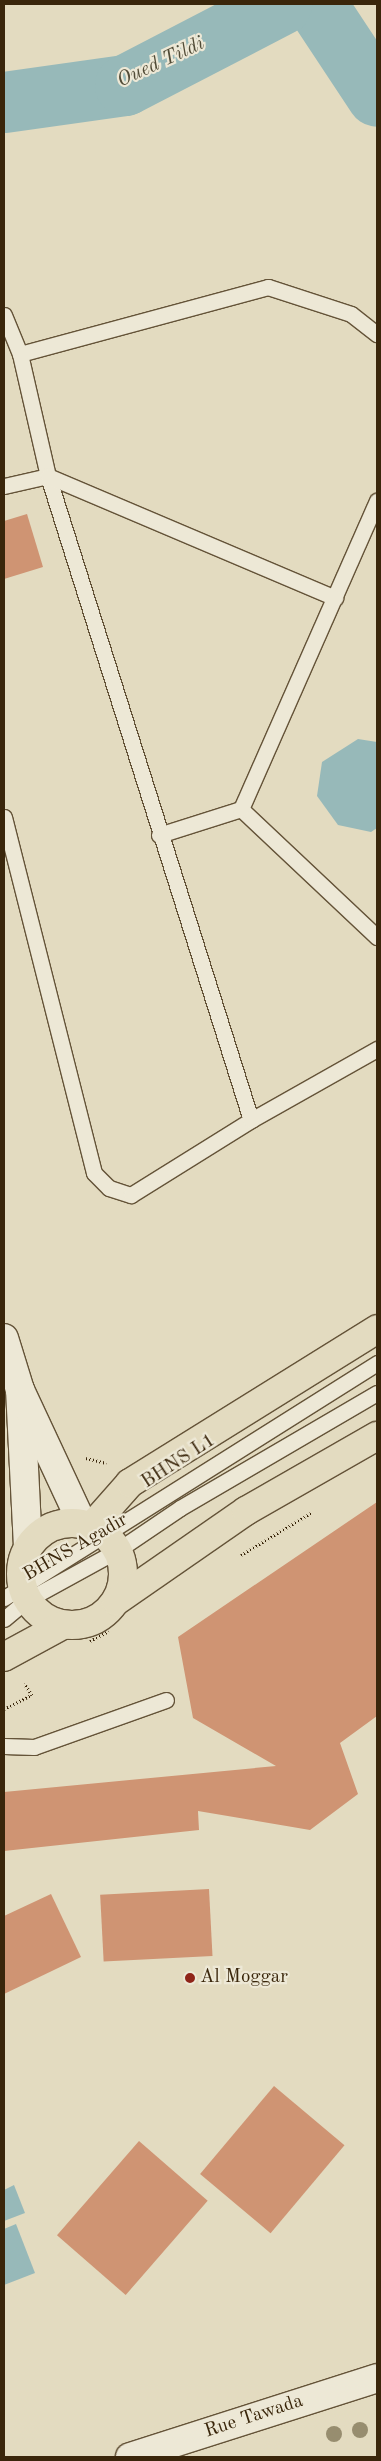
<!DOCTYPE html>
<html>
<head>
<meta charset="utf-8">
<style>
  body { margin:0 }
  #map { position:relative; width:381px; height:2461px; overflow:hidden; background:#e3dbc0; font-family:"Old Standard TT",serif }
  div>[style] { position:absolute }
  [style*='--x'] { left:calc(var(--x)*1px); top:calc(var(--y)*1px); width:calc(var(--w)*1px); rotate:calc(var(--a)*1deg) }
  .water>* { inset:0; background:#97b9b9 }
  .river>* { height:61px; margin:-30.5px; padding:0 30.5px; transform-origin:30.5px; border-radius:30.5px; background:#97b9b9 }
  .building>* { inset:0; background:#cf9473; transform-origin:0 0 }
  .path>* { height:3px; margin-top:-1.5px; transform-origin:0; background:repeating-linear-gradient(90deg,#3a260b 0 1px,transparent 0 3.5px) }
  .roads { filter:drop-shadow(1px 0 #645338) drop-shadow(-1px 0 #645338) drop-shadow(0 1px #645338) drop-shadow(0 -1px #645338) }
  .service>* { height:15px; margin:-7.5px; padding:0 7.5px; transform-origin:7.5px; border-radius:7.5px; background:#ede8d6 }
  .minor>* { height:28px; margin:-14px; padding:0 14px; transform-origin:14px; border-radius:14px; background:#ede8d6 }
  .primary>* { height:28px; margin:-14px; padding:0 14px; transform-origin:14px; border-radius:14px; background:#e3dbc0 }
  .primary>.ring { margin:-14px; padding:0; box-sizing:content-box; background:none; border:28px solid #e3dbc0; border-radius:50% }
  .trees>* { width:16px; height:16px; margin:-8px; border-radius:50%; background:#978d6f }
  .dots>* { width:14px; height:14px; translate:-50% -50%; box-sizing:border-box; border:2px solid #ede8d6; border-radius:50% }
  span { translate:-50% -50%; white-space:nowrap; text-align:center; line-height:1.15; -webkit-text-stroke:4.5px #ede8d6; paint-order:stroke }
  .street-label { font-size:19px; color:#3a260b }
  .poi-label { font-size:19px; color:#3a260b }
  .left { translate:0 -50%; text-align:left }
  .water-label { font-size:20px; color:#514b36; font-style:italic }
  .frame { position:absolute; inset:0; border:5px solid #3a260b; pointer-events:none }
</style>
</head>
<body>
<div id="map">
  <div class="water">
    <div style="clip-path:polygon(358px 739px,377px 742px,377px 828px,371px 832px,338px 825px,317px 796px,322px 762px)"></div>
    <div style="clip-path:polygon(14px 2185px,25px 2213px,4px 2221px,4px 2190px)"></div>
    <div style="clip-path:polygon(16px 2224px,35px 2273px,4px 2285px,4px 2229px)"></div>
  </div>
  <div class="river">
    <div style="--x:316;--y:4;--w:110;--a:56.5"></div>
    <div style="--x:4;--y:102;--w:122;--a:-8"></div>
    <div style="--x:125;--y:85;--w:176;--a:-27.4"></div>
  </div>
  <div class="building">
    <div style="clip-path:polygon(27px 514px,43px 567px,4px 579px,4px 521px)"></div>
    <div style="clip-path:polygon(377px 1502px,377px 1716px,340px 1743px,358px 1794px,310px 1830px,198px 1811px,199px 1830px,4px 1851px,4px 1792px,276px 1766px,193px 1718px,178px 1637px)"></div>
    <div style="left:209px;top:1889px;width:67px;height:109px;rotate:87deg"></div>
    <div style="clip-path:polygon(51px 1894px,81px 1957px,4px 1994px,4px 1916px)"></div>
    <div style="left:274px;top:2086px;width:92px;height:115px;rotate:40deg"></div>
    <div style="left:139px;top:2141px;width:91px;height:125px;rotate:41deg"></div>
  </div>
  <div class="path">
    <div style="--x:86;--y:1458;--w:21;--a:14"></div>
    <div style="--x:241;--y:1555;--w:82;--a:-31"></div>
    <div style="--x:90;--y:1641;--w:21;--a:-28"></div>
    <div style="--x:4;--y:1709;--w:31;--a:-27"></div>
    <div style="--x:32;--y:1695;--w:14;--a:-124"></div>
  </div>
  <div class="roads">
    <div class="service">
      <div style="--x:4;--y:315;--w:42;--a:67.7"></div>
      <div style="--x:20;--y:354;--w:125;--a:77.1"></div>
      <div style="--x:48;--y:476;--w:45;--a:167.2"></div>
      <div style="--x:20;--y:354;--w:257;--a:-15.1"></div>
      <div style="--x:268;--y:287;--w:87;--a:18"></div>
      <div style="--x:351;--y:314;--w:33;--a:38"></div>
      <div style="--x:241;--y:809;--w:187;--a:43.3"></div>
      <div style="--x:4;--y:817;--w:367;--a:75.8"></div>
      <div style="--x:94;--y:1173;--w:21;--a:45"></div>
      <div style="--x:109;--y:1188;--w:23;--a:18"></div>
      <div style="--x:131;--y:1195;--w:142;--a:-32"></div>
      <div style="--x:251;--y:1120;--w:145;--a:-29.4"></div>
      <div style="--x:159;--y:835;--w:86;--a:-17.6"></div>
      <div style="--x:241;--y:809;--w:337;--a:-66.2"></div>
      <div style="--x:251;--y:1120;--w:675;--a:-107.5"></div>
      <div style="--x:48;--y:476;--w:312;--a:23"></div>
      <div style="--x:4;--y:1598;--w:441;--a:-32.2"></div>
      <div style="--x:4;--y:1619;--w:30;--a:-40"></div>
      <div style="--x:27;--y:1600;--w:104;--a:-28.8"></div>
      <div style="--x:118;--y:1550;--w:75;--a:-34.1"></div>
      <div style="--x:180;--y:1508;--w:228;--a:-30.3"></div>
      <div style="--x:4;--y:1746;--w:30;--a:2"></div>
      <div style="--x:34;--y:1747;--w:140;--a:-19.6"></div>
    </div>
    <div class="minor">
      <div style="--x:4;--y:1338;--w:54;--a:72.9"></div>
      <div style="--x:28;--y:1547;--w:157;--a:-92.9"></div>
      <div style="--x:20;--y:1390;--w:147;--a:65"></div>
      <div style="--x:130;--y:2457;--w:259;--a:-17.7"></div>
    </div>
    <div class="primary">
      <div class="ring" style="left:21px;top:1523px;width:74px;height:74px"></div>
      <div style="--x:92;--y:1526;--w:57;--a:-48.5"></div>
      <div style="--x:130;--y:1483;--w:291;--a:-31.9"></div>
      <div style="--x:116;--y:1601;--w:158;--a:-34.7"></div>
      <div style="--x:246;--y:1511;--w:151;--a:-29.8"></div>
      <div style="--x:4;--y:1657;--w:67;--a:-28.5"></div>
    </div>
  </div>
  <div class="trees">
    <div style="left:360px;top:2430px"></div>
    <div style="left:334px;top:2434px"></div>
  </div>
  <div class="dots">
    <div style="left:190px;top:1978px;background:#8f2418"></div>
  </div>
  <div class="street-label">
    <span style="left:179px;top:1462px;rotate:-33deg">BHNS L1</span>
    <span style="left:76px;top:1548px;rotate:-30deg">BHNS Agadir</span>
    <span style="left:254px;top:2417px;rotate:-18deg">Rue Tawada</span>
  </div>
  <div class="poi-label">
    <span class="left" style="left:200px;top:1978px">Al Moggar</span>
  </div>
  <div class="water-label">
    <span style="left:161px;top:63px;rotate:-25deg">Oued Tildi</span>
  </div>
  <div class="frame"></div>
</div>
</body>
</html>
